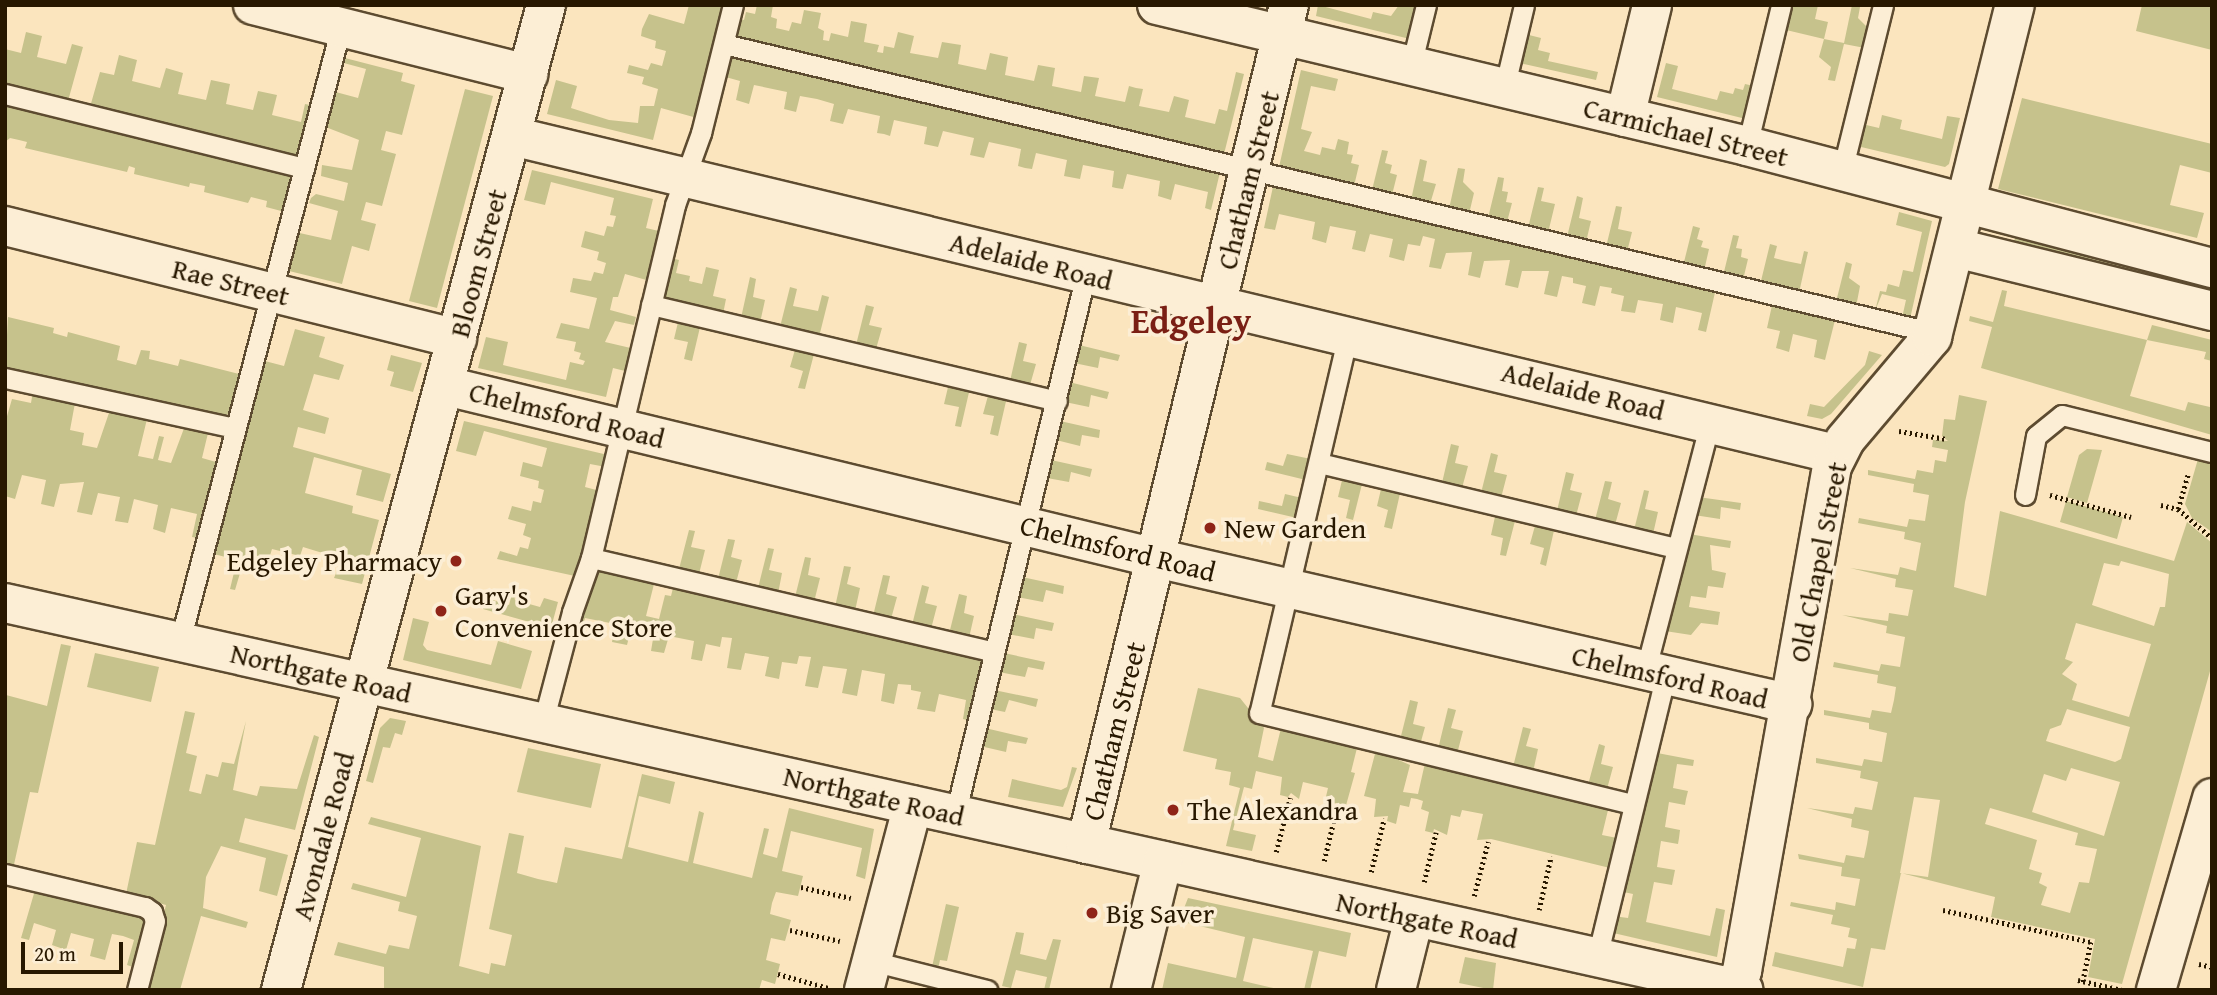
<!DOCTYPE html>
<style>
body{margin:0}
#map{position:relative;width:2217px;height:995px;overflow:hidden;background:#fbe5be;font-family:"Gentium Book Plus",serif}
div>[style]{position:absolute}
.green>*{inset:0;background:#c6c28c}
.path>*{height:4.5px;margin-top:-2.25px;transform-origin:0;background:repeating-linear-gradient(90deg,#281800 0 2px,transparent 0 5.5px)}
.roads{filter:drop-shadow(2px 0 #5d4b30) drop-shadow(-2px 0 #5d4b30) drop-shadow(0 2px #5d4b30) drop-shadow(0 -2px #5d4b30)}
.lane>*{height:19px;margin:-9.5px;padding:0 9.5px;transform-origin:9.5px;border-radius:9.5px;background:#fceed5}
.street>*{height:38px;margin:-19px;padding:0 19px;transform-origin:19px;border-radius:19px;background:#fceed5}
.secondary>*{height:38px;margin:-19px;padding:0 19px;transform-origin:19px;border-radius:19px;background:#fceed5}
.dots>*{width:19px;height:19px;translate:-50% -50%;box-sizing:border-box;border:4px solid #fceed5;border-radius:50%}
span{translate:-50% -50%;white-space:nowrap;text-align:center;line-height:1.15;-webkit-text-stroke:7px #fceed5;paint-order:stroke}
.street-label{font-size:28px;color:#281800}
.poi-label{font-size:28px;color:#281800}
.left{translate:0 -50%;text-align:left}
.right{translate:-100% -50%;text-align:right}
.district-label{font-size:35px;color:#7a1f14;font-weight:700}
.frame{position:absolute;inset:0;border:7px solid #281800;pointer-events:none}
.scale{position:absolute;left:21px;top:942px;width:102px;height:32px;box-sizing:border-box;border:4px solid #281800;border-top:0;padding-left:9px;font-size:21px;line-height:24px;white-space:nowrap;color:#281800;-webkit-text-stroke:5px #fceed5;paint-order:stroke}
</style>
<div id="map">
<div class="green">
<i style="clip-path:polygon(689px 5px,726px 5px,697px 118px,661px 108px,653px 140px,547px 114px,556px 80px,577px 86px,571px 108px,609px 120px,638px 123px,640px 106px,654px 106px,658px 89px,642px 84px,644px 77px,627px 73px,629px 65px,648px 70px,651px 63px,662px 66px,666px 51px,655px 48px,656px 41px,641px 36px,642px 29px,649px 14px,684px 24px)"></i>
<i style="clip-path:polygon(757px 5px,773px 5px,771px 17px,777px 19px,776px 28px,789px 31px,792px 22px,801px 24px,804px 10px,821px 13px,818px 28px,824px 31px,823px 40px,829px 41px,831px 33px,848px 37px,851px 21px,867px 24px,864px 42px,879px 45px,877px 52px,883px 53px,884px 46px,894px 48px,898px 32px,914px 36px,910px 53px,938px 58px,942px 42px,961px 45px,958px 64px,986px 70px,990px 53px,1008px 57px,1005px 75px,1034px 81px,1038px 65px,1055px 68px,1052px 86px,1081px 92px,1084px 76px,1099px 78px,1095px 96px,1125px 102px,1129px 86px,1136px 88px,1143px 89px,1139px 106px,1169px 112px,1174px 96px,1189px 100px,1185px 117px,1215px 124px,1219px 109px,1227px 111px,1236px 72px,1244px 74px,1224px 154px,731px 37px,736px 18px,744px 20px,746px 12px,755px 14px)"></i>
<i style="clip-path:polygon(1318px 5px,1371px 19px,1373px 12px,1391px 16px,1399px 5px,1418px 5px,1410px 39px,1316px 16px)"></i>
<i style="clip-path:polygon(1788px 5px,1818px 5px,1815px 19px,1828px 22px,1824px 39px,1844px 43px,1852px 5px,1860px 7px,1858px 18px,1869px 29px,1865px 48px,1844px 44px,1835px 81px,1828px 80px,1831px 67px,1819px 57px,1824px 39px,1782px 29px)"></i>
<i style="clip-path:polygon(2142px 5px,2212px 5px,2212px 50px,2136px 31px)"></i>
<i style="clip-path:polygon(26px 32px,42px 36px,37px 57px,66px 64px,72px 44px,83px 47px,68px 101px,5px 86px,5px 49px,21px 53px)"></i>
<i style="clip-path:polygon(1525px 34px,1541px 38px,1538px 50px,1550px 53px,1548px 61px,1598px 72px,1596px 80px,1519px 63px)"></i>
<i style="clip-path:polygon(728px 51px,1221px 168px,1211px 210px,1205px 208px,1208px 192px,1175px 184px,1171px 200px,1158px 196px,1160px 181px,1127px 174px,1123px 189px,1116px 188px,1112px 187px,1114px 171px,1083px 165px,1080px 179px,1064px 176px,1067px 160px,1036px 153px,1032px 169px,1025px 168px,1018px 166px,1021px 149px,989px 142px,984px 158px,970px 155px,974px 138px,943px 131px,938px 147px,924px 144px,927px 127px,894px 120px,890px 136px,884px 134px,877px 133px,880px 116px,848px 109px,843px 124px,830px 121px,834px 104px,817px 99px,800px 96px,796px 112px,784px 109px,787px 92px,754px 85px,749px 104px,736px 100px,740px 81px,722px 76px)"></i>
<i style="clip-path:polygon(119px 55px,137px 60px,132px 81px,160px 88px,166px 68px,183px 73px,178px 94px,206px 100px,211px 80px,230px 84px,226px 104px,253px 110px,258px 91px,277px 95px,272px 115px,301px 122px,305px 104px,315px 106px,302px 150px,294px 156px,90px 107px,100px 72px,114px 75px)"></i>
<i style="clip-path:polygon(341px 57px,403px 73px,401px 81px,415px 85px,402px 135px,386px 131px,381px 150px,396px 154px,382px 206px,366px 202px,361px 220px,376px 224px,369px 251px,352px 246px,342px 284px,285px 270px,295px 232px,331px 240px,338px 211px,309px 203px,311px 198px,316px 194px,344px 201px,348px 183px,321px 176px,322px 165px,352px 170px,359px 140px,323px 126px,332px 91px,358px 98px,366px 69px,340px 62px)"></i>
<i style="clip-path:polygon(1666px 63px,1678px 66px,1672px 89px,1717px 100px,1720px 91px,1733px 94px,1735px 88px,1743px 90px,1745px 84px,1754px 86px,1746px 119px,1657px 97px)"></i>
<i style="clip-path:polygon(1301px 70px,1338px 79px,1335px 91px,1311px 86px,1301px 129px,1312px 132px,1304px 151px,1320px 155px,1322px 147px,1335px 150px,1338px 139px,1349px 142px,1347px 154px,1353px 155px,1351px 163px,1359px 165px,1354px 186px,1279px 167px)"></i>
<i style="clip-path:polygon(465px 89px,493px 96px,437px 308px,409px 301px)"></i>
<i style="clip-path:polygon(2022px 98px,2212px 144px,2212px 173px,2180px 165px,2170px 205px,2204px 213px,2197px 238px,1998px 189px)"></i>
<i style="clip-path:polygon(5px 101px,290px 172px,294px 178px,285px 212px,266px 207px,267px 201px,251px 197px,248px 203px,204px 192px,205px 186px,190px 183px,189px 187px,134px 174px,135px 168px,129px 166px,127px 172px,25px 148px,27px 142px,19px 140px,10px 138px,5px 142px)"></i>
<i style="clip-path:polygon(1882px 115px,1902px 120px,1900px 129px,1942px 139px,1947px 116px,1960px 118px,1949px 164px,1945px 167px,1857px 146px,1862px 124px,1879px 128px)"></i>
<i style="clip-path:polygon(1382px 150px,1388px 151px,1385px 163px,1392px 165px,1390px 173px,1397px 175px,1392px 195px,1372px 190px)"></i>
<i style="clip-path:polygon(1420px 159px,1427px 161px,1423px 181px,1436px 184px,1430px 204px,1411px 200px)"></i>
<i style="clip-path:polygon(1458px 168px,1465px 169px,1463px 182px,1474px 193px,1469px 214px,1449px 209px)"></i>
<i style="clip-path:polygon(532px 170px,653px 199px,646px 228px,663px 232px,650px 281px,625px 274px,618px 297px,613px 297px,610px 310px,636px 317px,634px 325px,615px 321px,605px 342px,635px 349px,629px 372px,613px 368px,606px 397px,478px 368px,486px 337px,508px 342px,503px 365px,566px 380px,570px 362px,583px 365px,585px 361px,579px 359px,581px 353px,574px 351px,576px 342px,556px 338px,561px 323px,589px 329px,597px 298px,570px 292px,573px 278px,591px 281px,594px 272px,603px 274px,606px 263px,597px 260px,599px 252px,581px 247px,585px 231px,604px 236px,607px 226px,613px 227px,616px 216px,610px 215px,614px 198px,551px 182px,545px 205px,524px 200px)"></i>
<i style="clip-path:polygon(1498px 177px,1504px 178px,1502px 191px,1508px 192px,1506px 202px,1512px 203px,1507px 222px,1488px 218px)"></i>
<i style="clip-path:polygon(1274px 182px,1716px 288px,1706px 332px,1698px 330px,1702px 313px,1676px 307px,1673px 323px,1660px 320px,1663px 304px,1638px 300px,1635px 313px,1621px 311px,1624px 296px,1611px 293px,1612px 288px,1600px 286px,1595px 306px,1582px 303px,1586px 286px,1573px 283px,1573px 278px,1562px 276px,1557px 297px,1544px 294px,1549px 271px,1522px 271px,1518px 288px,1505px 285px,1510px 260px,1484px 261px,1480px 278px,1468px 275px,1472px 252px,1446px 253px,1441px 269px,1429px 267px,1435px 239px,1423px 236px,1420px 246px,1408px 244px,1404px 261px,1389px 257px,1393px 239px,1370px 234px,1365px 252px,1352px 249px,1356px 231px,1330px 226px,1326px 243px,1312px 239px,1315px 222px,1279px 214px,1275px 230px,1264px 228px)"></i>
<i style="clip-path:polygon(1538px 187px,1544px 188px,1541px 201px,1555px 204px,1548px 233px,1528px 228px)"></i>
<i style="clip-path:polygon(1577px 196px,1583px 198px,1579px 218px,1591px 221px,1586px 242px,1567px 237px)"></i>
<i style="clip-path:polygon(1616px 206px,1622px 207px,1618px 229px,1632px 232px,1627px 252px,1606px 247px)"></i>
<i style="clip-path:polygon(1899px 212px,1932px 221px,1910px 319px,1902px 318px,1906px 300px,1882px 294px,1875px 311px,1880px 291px,1886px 292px,1888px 284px,1899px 287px,1903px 270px,1913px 272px,1922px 232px,1896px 225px)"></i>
<i style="clip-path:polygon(1693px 226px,1700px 228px,1697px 239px,1703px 241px,1701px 247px,1709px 249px,1704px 271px,1683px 266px)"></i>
<i style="clip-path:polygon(1733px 235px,1739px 236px,1736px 248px,1742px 249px,1741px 257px,1748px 259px,1743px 280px,1723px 276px)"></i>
<i style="clip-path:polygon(2015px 236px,2212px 282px,2212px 299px,2014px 249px)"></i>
<i style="clip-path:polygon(1770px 244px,1777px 246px,1774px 258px,1786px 261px,1801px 264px,1804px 251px,1808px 252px,1799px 293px,1760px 285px)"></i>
<i style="clip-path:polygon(671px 258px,679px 260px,676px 273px,690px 276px,689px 281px,702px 284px,706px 267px,719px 270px,713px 296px,726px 299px,723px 314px,660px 300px)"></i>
<i style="clip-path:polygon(1846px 262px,1852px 264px,1849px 278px,1860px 286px,1856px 307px,1836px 302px)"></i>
<i style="clip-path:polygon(750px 277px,756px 279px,753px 297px,765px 300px,760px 323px,741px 318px)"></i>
<i style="clip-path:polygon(790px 287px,797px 289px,793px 306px,818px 311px,822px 295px,829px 297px,819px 337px,780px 327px)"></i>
<i style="clip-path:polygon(2002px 290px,2007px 291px,2004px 306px,2147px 340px,2152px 325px,2212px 340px,2212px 361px,2204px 359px,2206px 352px,2147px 340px,2130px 396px,2185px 411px,2188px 402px,2210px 407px,2212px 403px,2212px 435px,1981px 368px,1992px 327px,1969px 321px,1970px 316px,1993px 322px)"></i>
<i style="clip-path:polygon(1773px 301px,1836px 316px,1825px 360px,1814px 357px,1817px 340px,1793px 334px,1789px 352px,1776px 348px,1780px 331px,1767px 328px)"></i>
<i style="clip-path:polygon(866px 305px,874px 307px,869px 325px,882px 328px,876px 349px,856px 345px)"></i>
<i style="clip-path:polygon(8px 317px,54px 328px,53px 333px,67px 337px,68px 332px,120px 346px,117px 360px,136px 365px,141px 350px,150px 351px,149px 359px,178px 366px,180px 359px,243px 375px,233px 411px,224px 416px,5px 371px)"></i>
<i style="clip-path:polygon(679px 318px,701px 323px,692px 361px,684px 359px,688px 342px,674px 339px)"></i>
<i style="clip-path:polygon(295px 329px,325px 337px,319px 357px,344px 365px,339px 380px,314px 374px,303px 410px,329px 418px,325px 434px,298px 427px,293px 447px,391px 474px,383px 502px,356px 495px,362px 470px,314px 457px,305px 493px,353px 506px,352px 513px,379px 520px,362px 584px,334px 578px,342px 559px,303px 547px,300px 556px,272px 549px,269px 559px,246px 553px,235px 590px,230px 589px,237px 560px,210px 553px,261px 360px,284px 366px)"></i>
<i style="clip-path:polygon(1019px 342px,1027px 344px,1023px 361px,1036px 364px,1030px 385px,1010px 381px)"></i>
<i style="clip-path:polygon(1079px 345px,1120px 355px,1118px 361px,1100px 357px,1098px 368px,1074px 363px)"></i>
<i style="clip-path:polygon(796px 346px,815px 350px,805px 389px,798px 388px,803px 371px,790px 367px)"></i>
<i style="clip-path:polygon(1869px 351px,1882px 355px,1831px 414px,1822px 419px,1807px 416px,1810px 404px,1824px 407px,1865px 365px)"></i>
<i style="clip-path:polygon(391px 355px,422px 363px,413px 392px,390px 386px,394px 372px,387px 370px)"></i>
<i style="clip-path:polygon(1069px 382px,1109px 392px,1107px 399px,1091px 395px,1089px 407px,1065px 402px)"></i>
<i style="clip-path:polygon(949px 383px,970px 388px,961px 427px,955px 426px,959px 407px,944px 404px)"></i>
<i style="clip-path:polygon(33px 391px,75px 403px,70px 430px,84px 433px,82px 445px,97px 448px,111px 407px,148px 415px,138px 456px,153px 459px,159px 436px,164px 437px,158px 460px,171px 463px,186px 423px,209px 429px,202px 458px,216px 462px,225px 438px,198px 538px,192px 537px,197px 514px,171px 508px,165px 533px,153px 529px,158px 505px,134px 499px,128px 523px,115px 521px,120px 497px,98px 493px,92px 515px,77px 512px,84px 482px,60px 484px,54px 507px,41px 504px,46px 480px,22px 475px,15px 499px,5px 496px,5px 423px,12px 399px,31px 403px)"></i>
<i style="clip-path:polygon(989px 392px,1007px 397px,998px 436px,990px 434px,994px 416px,983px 414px)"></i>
<i style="clip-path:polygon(evenodd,1959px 395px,1987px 401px,1965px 502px,1954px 587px,1986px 596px,2000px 511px,2174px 561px,2187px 522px,2212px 543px,2212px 664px,2122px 984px,2088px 977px,2095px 939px,1991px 917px,1995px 897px,1901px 873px,1885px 950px,1871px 948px,1863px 987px,1772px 966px,1775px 952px,1843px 967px,1847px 948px,1855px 949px,1857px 939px,1848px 937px,1850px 928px,1831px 924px,1833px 915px,1790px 906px,1791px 902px,1835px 910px,1836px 902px,1855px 906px,1860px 879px,1841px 876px,1842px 867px,1799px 859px,1798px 854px,1844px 863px,1846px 855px,1864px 858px,1867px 844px,1869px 831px,1851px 827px,1852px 819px,1807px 808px,1853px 814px,1855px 807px,1872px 810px,1878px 782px,1860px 778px,1861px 771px,1816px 763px,1816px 758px,1862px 766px,1864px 759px,1882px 762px,1887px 733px,1869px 729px,1869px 723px,1824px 715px,1824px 710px,1870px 718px,1872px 710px,1891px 713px,1894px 700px,1896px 687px,1877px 683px,1878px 675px,1833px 667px,1834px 662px,1879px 671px,1881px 664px,1900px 667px,1905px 637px,1886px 633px,1887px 626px,1842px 615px,1888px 621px,1889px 613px,1908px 616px,1913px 590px,1895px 587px,1896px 579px,1850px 568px,1898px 575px,1900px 567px,1916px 571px,1921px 543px,1904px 539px,1905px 532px,1858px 523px,1859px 518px,1907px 527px,1909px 519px,1925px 521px,1929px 495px,1913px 492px,1914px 484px,1868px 475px,1868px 470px,1915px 479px,1917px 470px,1933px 473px,1935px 460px,1946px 462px,1948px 450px,1932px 447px,1933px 440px,1948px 441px,1942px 436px,1944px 419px,1955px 420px,1959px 395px,2121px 561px,2169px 574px,2165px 607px,2160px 607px,2154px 626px,2092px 605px,2104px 563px,2119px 566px,2121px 561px,1959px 395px,2076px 623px,2151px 644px,2129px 717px,2072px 700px,2077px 684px,2062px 674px,2073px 662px,2065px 659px,2076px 623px,1959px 395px,2067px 709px,2130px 727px,2121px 759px,2115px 762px,2046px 741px,2050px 729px,2061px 725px,2067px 709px,1959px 395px,2071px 768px,2120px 782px,2104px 836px,2032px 812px,2044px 774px,2066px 781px,2071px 768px,1959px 395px,1914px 797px,1940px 800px,1928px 877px,1900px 873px,1914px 797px,1959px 395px,1990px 808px,2078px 833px,2075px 845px,2097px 849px,2089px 883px,2079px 882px,2070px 913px,2041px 905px,2047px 887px,2039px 883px,2042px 873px,2029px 869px,2037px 840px,1985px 824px,1990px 808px)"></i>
<i style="clip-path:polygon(464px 421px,608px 455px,606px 467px,590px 464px,585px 487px,600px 491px,575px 576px,497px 559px,500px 551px,517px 556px,520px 547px,528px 549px,531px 538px,523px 535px,526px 524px,508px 519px,512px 506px,531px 511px,533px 501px,541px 503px,544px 490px,538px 488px,539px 481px,520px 476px,523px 462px,542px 467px,547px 448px,484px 431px,476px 456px,456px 451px)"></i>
<i style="clip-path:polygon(1060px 421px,1100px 430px,1099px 438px,1082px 435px,1080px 446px,1056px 440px)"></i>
<i style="clip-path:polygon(1451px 444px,1459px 446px,1455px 463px,1468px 466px,1462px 488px,1442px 483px)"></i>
<i style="clip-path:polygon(2087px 449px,2102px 450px,2087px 503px,2067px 497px,2079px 455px)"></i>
<i style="clip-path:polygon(1491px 453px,1498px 455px,1494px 472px,1507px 475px,1501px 498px,1481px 493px)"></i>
<i style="clip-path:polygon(1287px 454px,1311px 459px,1306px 480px,1265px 470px,1267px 462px,1283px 466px)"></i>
<i style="clip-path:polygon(2198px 459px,2212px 462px,2212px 532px,2192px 518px,2185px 504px)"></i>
<i style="clip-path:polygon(1051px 460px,1092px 469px,1090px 477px,1071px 472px,1069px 482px,1047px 478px)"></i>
<i style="clip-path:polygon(1566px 472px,1574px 474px,1570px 490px,1582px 493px,1576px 516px,1557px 511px)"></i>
<i style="clip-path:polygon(1343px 476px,1363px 480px,1353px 520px,1346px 518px,1350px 500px,1338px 497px)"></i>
<i style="clip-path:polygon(1605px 481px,1612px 482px,1608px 499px,1621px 503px,1615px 525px,1595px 520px)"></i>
<i style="clip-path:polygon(1382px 485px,1401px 489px,1392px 529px,1384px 527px,1388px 510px,1377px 506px)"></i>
<i style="clip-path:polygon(1644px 490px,1649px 491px,1645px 509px,1658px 512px,1653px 534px,1634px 530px)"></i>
<i style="clip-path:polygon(1285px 494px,1302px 498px,1297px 518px,1258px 509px,1259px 501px,1282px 506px)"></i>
<i style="clip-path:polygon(1698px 497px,1741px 503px,1740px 510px,1721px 507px,1720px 519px,1694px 515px)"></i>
<i style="clip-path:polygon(2066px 501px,2123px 517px,2117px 539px,2060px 522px)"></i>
<i style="clip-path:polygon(1496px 512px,1516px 517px,1506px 556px,1500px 555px,1503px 538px,1491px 535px)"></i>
<i style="clip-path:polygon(1536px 522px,1555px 526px,1546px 566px,1540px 564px,1544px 548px,1530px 544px)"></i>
<i style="clip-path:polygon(689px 530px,695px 531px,691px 547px,705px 550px,699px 574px,679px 569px)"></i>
<i style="clip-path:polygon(1689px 534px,1731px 541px,1730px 548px,1710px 545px,1712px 570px,1726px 573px,1723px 588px,1708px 586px,1706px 598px,1691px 596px,1689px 607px,1720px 612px,1718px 625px,1701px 623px,1691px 635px,1665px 631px)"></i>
<i style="clip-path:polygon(728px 539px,735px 540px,731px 557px,742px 560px,736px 583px,718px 579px)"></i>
<i style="clip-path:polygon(768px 548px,774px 549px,769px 570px,782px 573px,778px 594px,758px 588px)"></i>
<i style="clip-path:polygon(805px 557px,811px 558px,808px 575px,820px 578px,814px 602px,795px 597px)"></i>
<i style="clip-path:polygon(603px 566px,655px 580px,646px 616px,659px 619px,665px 595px,671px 596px,673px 588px,710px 597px,712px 592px,980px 657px,984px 666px,972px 721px,963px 719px,966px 700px,939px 694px,935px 712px,917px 709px,921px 692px,911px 690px,911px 685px,898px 684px,894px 704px,881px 701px,885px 674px,862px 670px,857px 696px,842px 693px,847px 669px,823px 666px,818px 688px,805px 686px,811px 657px,799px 656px,797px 664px,782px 662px,779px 679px,765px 676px,769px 657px,745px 653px,741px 670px,727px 668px,732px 638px,722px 637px,720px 647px,706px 644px,702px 661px,691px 659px,694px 641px,669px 636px,664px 653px,651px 651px,654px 633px,631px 629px,627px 645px,612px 642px,615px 624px,585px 618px,581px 634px,574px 632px,593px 572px)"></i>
<i style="clip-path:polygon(844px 566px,851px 567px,847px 584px,860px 588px,855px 611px,835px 607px)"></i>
<i style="clip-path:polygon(883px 575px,890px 576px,886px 594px,897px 597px,891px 619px,873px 616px)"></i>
<i style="clip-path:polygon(1022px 577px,1064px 586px,1063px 594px,1046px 590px,1043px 602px,1017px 597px)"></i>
<i style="clip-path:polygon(922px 585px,929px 587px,925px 603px,937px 606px,931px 629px,912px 625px)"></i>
<i style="clip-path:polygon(513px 590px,515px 600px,540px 607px,544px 598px,558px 602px,551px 628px,483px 609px,486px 598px,509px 605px)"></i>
<i style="clip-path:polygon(959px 594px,967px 596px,964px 613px,974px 616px,969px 638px,949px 634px)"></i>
<i style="clip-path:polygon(1013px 614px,1054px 623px,1052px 631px,1036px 628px,1034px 639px,1008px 634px)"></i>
<i style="clip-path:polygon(413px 618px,429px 622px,423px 645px,427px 650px,491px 665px,498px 641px,532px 651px,521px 689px,403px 660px)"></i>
<i style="clip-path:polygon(61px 644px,71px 646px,38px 793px,30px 792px,13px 869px,5px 867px,5px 698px,6px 695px,47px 706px)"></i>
<i style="clip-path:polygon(95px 653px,159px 667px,151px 702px,87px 687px)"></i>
<i style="clip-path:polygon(1004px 653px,1045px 662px,1043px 670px,1028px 667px,1025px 677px,999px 672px)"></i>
<i style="clip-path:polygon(1198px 688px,1240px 698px,1264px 728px,1258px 757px,1273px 761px,1281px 728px,1352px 744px,1357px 748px,1351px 772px,1355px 773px,1345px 809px,1337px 803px,1324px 805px,1328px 788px,1303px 782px,1299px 799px,1291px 793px,1288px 797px,1280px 795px,1282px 777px,1256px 771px,1252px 789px,1244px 787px,1233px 830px,1256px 835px,1252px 851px,1226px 846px,1240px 788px,1229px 785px,1231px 772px,1215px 769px,1217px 759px,1183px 751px)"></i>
<i style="clip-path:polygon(994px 690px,1038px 699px,1036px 707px,1009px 700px,1005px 712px,990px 709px)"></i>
<i style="clip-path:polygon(1410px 700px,1418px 702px,1413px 724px,1425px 727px,1420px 745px,1400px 740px)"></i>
<i style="clip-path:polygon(1448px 708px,1456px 710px,1451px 728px,1463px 731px,1457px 754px,1438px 749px)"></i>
<i style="clip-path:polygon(185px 711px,195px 713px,186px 753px,197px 756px,189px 791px,201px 794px,206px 774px,218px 777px,222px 762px,234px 764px,246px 721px,233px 790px,257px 796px,260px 786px,297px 789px,314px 735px,319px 737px,295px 830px,245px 818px,239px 842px,288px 855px,277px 896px,259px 891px,266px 858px,221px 846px,206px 877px,203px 908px,248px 922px,246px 928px,201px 916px,180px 990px,144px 990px,166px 905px,126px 894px,137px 842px,155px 845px)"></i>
<i style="clip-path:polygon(390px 718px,406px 721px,402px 735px,395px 733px,390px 748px,383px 747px,373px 783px,366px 781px,380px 728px)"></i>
<i style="clip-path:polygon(1523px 727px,1531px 729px,1526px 746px,1538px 749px,1533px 772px,1513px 767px)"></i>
<i style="clip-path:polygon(985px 728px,1028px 738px,1026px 744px,1008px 741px,1006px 752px,980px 746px)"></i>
<i style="clip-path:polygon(1599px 744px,1605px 746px,1601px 764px,1613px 767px,1607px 789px,1588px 785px)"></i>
<i style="clip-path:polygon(528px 748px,601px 764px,591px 808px,517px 792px)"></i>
<i style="clip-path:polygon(1376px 750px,1410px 765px,1403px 792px,1418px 794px,1425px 763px,1609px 806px,1602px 835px,1617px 838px,1610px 868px,1491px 839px,1477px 840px,1483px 814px,1462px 810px,1460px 817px,1451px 815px,1447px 835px,1434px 829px,1433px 833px,1425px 831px,1429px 812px,1421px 809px,1423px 801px,1417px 799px,1411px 798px,1409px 807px,1400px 805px,1396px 824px,1387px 821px,1388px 816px,1374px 817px,1376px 799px,1364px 796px)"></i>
<i style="clip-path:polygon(1652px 752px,1694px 760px,1693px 766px,1677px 764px,1673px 788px,1688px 791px,1686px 799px,1685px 805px,1669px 802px,1665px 827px,1680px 830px,1679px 838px,1678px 844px,1661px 841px,1657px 867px,1675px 870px,1672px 885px,1654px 882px,1646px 922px,1710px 936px,1716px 908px,1725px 910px,1717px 957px,1609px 932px,1613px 916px,1628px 918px,1633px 894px,1619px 891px)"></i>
<i style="clip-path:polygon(1072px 767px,1077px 768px,1063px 807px,1008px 797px,1012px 779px,1061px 790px,1067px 787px)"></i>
<i style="clip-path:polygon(642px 774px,675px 782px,670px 804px,639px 796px,628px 847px,688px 862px,699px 811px,704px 813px,693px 863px,752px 878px,764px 828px,769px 829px,763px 854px,777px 858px,789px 808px,874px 829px,865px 879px,856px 876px,862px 848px,791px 831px,782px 871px,803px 876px,798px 896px,776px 892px,772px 903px,770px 914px,791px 920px,785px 941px,771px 938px,766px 960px,780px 964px,775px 984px,762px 980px,759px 990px,384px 990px,384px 967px,334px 955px,338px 942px,386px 954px,389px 945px,409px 949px,417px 916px,398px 911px,400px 902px,351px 889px,353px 883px,406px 897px,421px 838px,368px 824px,371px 817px,481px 846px,459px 966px,489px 974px,491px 963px,505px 966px,512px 935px,489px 929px,509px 833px,524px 836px,517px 873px,538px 879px,557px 883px,565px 847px,622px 859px)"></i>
<i style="clip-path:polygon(35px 890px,143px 913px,148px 922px,136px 968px,127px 965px,134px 940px,123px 936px,112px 934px,105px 960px,90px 956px,94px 939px,71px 933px,66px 950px,52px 945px,56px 930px,34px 923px,29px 940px,21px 938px)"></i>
<i style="clip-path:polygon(1188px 898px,1351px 933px,1346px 957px,1319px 951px,1310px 990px,1304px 990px,1313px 951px,1253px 938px,1243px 981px,1282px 990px,1162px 990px,1168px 963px,1236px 978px,1245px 937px,1179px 921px)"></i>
<i style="clip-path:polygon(946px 904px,959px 907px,947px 961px,940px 960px,938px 969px,932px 967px)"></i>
<i style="clip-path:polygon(1016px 932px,1024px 933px,1020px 954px,1046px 960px,1053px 939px,1061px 940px,1049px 990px,1044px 990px,1047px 977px,1016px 970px,1011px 988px,1002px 986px)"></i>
<i style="clip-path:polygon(1465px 957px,1496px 963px,1493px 990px,1459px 983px)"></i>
</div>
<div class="path">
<i style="left:1899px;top:431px;width:48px;rotate:9.7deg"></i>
<i style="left:2050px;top:495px;width:84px;rotate:15.2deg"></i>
<i style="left:2161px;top:505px;width:17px;rotate:13deg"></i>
<i style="left:2178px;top:509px;width:36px;rotate:-74deg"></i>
<i style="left:2178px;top:509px;width:45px;rotate:40.5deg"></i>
<i style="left:1276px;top:852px;width:56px;rotate:-75.5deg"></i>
<i style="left:1324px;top:861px;width:56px;rotate:-76.5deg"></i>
<i style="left:1371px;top:872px;width:55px;rotate:-76.2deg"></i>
<i style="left:1424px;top:882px;width:51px;rotate:-76.5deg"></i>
<i style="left:801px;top:887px;width:51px;rotate:12.4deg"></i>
<i style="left:1474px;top:896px;width:56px;rotate:-75.5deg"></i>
<i style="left:1539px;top:910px;width:55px;rotate:-77.5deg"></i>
<i style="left:1943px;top:910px;width:151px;rotate:12.2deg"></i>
<i style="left:2091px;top:942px;width:41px;rotate:101.3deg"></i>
<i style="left:790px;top:930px;width:51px;rotate:12.4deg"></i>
<i style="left:2199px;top:964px;width:13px;rotate:13deg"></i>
<i style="left:778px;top:974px;width:53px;rotate:15.4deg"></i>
<i style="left:2078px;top:980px;width:45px;rotate:12.8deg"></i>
</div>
<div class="roads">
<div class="lane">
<i style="left:724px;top:44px;width:1244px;rotate:13.43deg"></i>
<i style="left:1411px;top:66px;width:63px;rotate:-76.2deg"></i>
<i style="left:1504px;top:89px;width:86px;rotate:-76.6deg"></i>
<i style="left:5px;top:94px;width:308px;rotate:13.9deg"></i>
<i style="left:1747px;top:146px;width:145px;rotate:-76.4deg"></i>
<i style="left:1842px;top:171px;width:171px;rotate:-76.1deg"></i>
<i style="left:651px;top:305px;width:417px;rotate:13.3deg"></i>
<i style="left:1348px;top:335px;width:388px;rotate:103.2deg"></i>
<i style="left:1259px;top:713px;width:385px;rotate:13.7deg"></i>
<i style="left:5px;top:378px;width:235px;rotate:12.3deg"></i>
<i style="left:1319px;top:463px;width:367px;rotate:13.4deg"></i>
<i style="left:2025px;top:495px;width:60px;rotate:-79.4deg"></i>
<i style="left:2036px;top:436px;width:33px;rotate:-39deg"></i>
<i style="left:2062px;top:415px;width:154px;rotate:13.9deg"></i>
<i style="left:591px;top:558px;width:414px;rotate:13.1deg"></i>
<i style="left:180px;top:641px;width:635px;rotate:-75.31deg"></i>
<i style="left:1645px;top:672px;width:258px;rotate:-75.4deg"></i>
<i style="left:543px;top:722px;width:114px;rotate:-75.2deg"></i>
<i style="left:572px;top:612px;width:57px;rotate:-70.6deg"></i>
<i style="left:591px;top:558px;width:363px;rotate:-76.6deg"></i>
<i style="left:675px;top:205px;width:77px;rotate:-70.1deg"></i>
<i style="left:701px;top:133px;width:132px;rotate:-76deg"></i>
<i style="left:955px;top:815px;width:557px;rotate:-76.39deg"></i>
<i style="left:5px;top:874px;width:144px;rotate:13.3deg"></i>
<i style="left:145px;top:907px;width:9px;rotate:36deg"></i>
<i style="left:152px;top:912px;width:9px;rotate:72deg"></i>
<i style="left:155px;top:921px;width:71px;rotate:104.6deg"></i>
<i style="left:1597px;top:957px;width:288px;rotate:-76.3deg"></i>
<i style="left:872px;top:961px;width:119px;rotate:14.2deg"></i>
</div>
<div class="street">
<i style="left:253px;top:5px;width:284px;rotate:14.1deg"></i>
<i style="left:1157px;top:5px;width:607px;rotate:13.44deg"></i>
<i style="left:1747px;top:146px;width:481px;rotate:14.7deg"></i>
<i style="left:1625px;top:117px;width:115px;rotate:-76.4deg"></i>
<i style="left:512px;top:136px;width:1362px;rotate:13.51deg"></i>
<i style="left:5px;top:226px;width:466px;rotate:14deg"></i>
<i style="left:1956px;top:248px;width:264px;rotate:13.8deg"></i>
<i style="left:446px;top:386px;width:731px;rotate:13.62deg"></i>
<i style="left:1156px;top:558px;width:653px;rotate:12.93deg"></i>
<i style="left:5px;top:603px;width:1781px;rotate:12.55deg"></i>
<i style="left:1086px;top:844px;width:863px;rotate:-76.4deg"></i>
<i style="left:281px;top:990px;width:1020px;rotate:-74.94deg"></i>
<i style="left:864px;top:990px;width:191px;rotate:-75.2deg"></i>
<i style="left:1131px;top:990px;width:133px;rotate:-76.1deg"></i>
<i style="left:1396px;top:990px;width:74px;rotate:-76deg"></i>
<i style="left:1734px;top:990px;width:21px;rotate:-67deg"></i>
<i style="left:1742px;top:971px;width:513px;rotate:-79.89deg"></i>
<i style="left:1832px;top:466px;width:29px;rotate:-63deg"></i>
<i style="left:1845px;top:440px;width:135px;rotate:-49.8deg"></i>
<i style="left:1932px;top:337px;width:342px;rotate:-76deg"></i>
</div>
<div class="secondary">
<i style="left:2156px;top:990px;width:200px;rotate:-73.7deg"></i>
</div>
</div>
<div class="dots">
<i style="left:1210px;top:528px;background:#8f2418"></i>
<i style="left:456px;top:561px;background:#8f2418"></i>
<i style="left:441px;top:611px;background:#8f2418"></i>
<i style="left:1173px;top:810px;background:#8f2418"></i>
<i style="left:1092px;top:913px;background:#8f2418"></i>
</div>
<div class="street-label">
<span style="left:1686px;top:132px;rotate:14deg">Carmichael Street</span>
<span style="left:1248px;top:180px;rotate:-76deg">Chatham Street</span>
<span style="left:1031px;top:261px;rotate:14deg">Adelaide Road</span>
<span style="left:478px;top:263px;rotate:-75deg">Bloom Street</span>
<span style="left:231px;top:282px;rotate:14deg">Rae Street</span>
<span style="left:1583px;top:391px;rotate:14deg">Adelaide Road</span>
<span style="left:567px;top:415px;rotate:14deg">Chelmsford Road</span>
<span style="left:1118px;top:548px;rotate:14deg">Chelmsford Road</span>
<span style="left:1818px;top:562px;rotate:-79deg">Old Chapel Street</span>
<span style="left:321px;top:673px;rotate:13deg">Northgate Road</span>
<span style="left:1670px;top:677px;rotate:13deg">Chelmsford Road</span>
<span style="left:1114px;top:731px;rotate:-76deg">Chatham Street</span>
<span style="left:874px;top:796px;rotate:13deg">Northgate Road</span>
<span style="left:323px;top:836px;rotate:-75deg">Avondale Road</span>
<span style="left:1427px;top:920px;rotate:12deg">Northgate Road</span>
</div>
<div class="poi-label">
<span class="left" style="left:1224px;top:528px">New Garden</span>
<span class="right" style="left:442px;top:561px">Edgeley Pharmacy</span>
<span class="left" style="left:455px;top:611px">Gary's<br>Convenience Store</span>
<span class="left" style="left:1187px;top:810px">The Alexandra</span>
<span class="left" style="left:1106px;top:913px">Big Saver</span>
</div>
<div class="district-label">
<span style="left:1191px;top:321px">Edgeley</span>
</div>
<div class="frame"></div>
<div class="scale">20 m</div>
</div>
